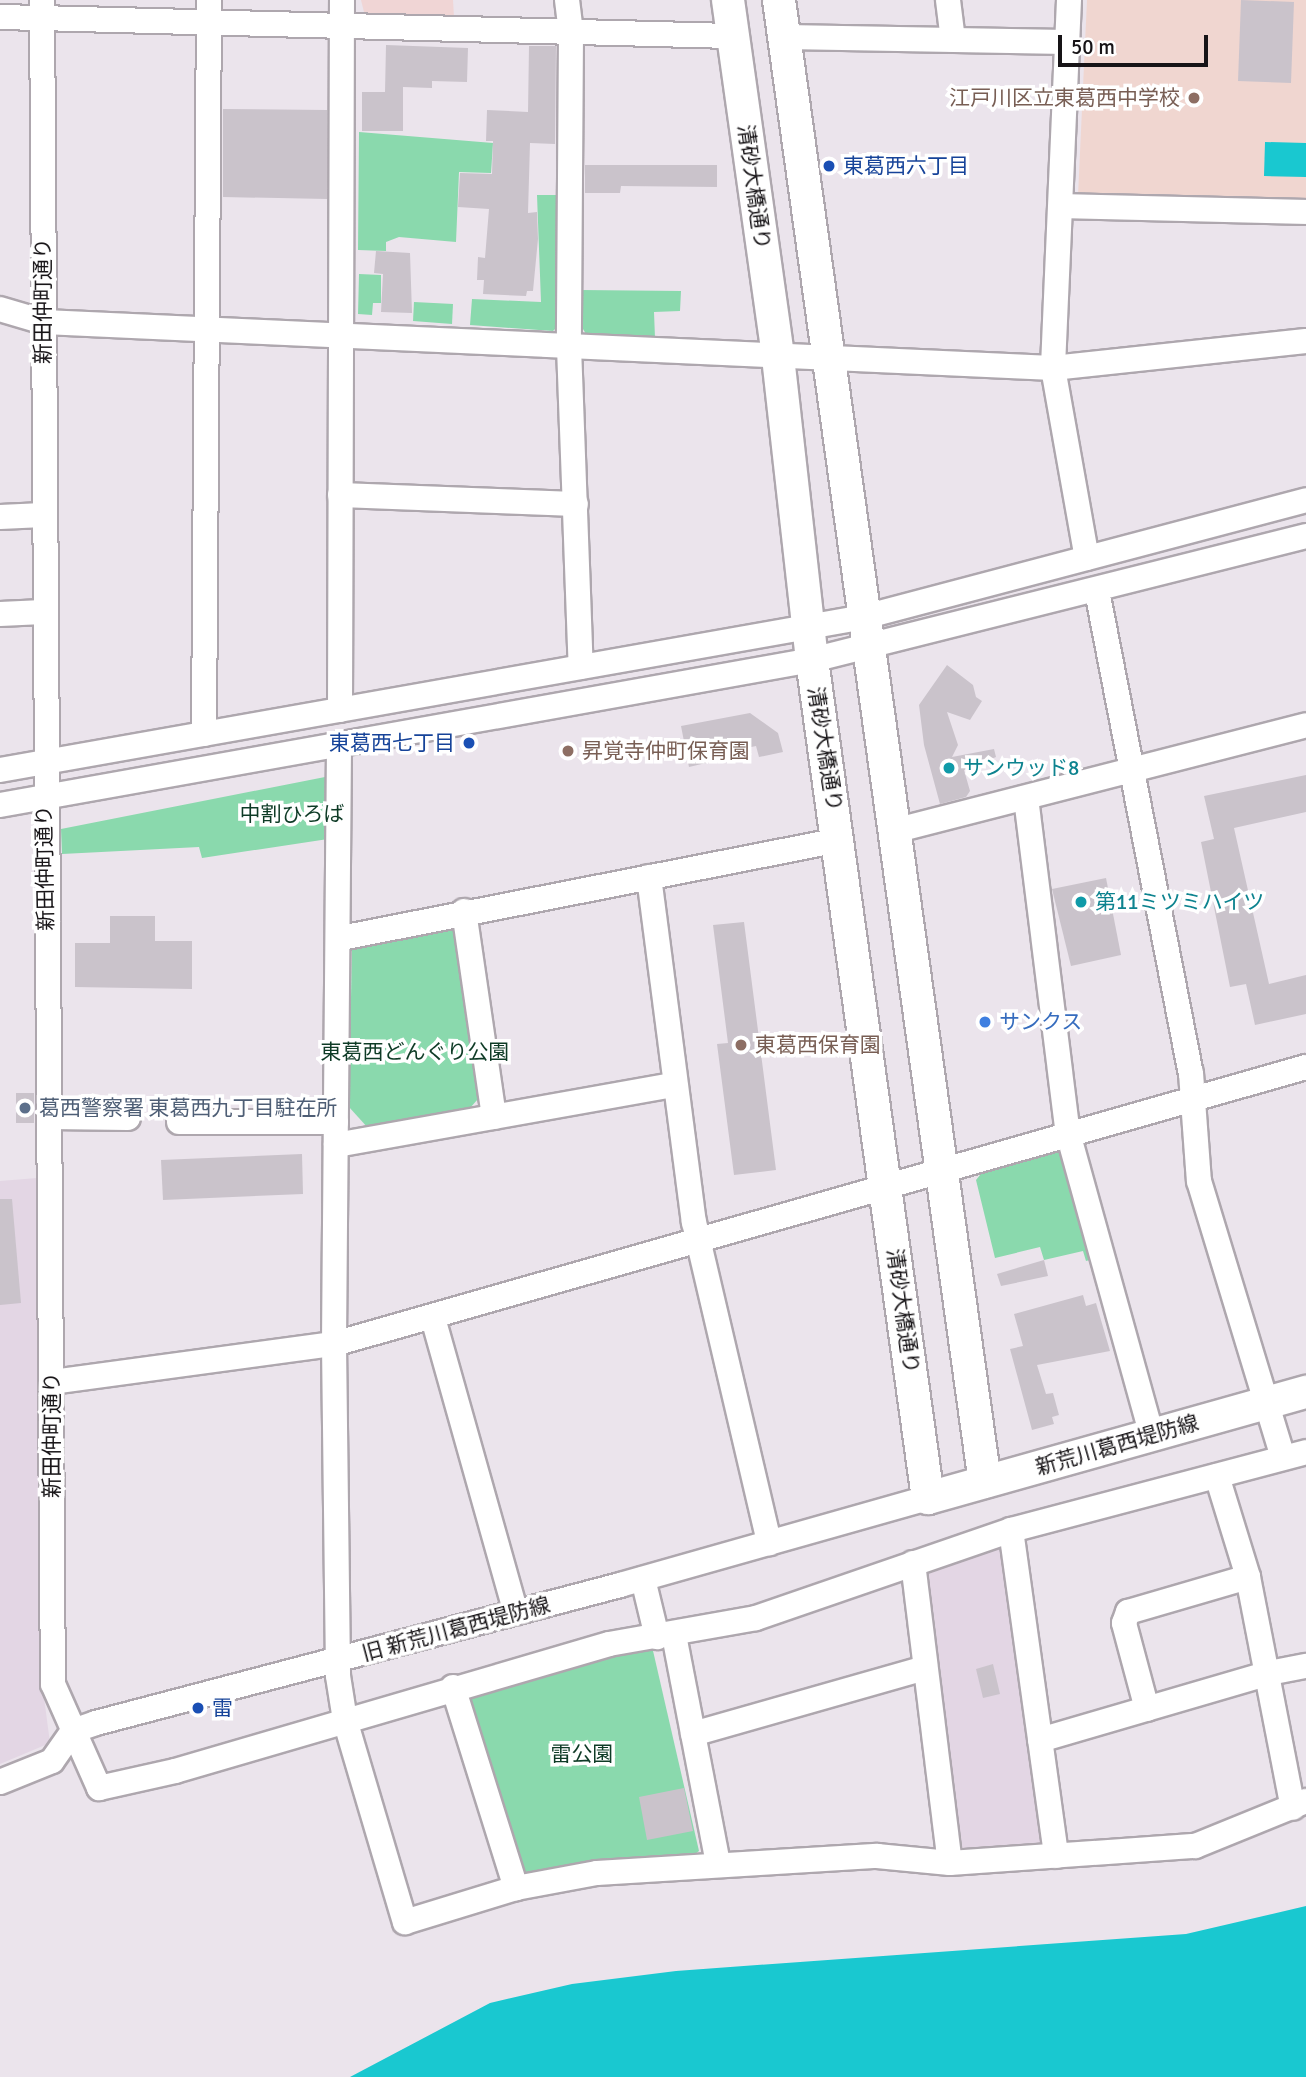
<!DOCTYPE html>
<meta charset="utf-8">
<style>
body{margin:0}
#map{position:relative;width:1306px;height:2077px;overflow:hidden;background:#ebe4ec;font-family:Signika,"Noto Sans JP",sans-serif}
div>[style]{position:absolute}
.commercial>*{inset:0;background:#f0d5d5}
.built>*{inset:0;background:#e3d6e4}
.education>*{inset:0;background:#f0d6d0}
.green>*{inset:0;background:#8ad9ad}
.water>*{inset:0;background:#19c8d0}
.building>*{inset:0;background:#cac3cb}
.roads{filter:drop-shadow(2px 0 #aea7ae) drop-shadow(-2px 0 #aea7ae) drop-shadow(0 2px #aea7ae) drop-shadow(0 -2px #aea7ae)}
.minor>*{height:24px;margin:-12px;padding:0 12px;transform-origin:12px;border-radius:12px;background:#fff}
.major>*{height:32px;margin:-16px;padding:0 16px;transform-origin:16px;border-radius:16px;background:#fff}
.dots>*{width:19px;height:19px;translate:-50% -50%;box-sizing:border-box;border:4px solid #fff;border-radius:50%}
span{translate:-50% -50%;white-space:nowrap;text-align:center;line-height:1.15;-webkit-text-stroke:7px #fff;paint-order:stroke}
.education-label{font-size:21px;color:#785e54}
.right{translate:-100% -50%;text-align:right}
.left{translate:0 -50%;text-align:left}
.transit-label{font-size:21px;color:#164399}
.street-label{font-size:21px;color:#171417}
.culture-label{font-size:21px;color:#0d838f}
.park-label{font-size:21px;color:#0e3b26}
.shop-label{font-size:21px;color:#366cbe}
.service-label{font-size:21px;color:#4e5e75}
.scale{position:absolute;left:1058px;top:35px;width:150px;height:32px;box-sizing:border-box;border:4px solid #171417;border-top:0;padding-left:9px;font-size:21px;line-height:24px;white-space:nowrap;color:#171417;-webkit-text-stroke:5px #fff;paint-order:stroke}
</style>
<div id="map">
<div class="commercial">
<i style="clip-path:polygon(361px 0,453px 0,454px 17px,365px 16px)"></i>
</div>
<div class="built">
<i style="clip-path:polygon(37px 1178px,42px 1682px,50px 1743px,0 1764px,0 1181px)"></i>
<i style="clip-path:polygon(997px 1541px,1006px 1549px,1044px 1843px,1040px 1851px,961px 1850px,924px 1576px,933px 1564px)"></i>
</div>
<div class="education">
<i style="clip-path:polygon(1087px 0,1306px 0,1306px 203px,1078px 196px)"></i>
</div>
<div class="green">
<i style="clip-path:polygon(359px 132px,493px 143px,491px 173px,459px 172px,456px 242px,399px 237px,386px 242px,386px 251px,358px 250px)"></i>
<i style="clip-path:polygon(537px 195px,559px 195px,557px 327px,553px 331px,470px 325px,472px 299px,541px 302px)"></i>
<i style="clip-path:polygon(359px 274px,381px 275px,381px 303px,373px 303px,372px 315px,358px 314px)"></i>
<i style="clip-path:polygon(580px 290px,681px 291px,680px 311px,654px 312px,655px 338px,586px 334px,580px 324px)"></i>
<i style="clip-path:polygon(414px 302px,453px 304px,452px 324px,413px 321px)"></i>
<i style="clip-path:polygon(325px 777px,328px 839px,202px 858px,199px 847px,62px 854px,61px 829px)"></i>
<i style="clip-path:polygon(457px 923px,486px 1090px,470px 1108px,368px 1128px,349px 1107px,352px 943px)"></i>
<i style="clip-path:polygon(1060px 1148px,1097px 1258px,1086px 1261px,1083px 1251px,1044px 1260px,1040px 1247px,995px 1258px,976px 1180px,984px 1170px)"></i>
<i style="clip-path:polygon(651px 1642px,699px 1851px,690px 1858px,530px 1876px,522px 1871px,468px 1695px)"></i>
</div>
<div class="water">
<i style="clip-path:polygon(1265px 142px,1306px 143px,1306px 177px,1264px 176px)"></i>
<i style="clip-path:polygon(1306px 1906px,1306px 2077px,350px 2077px,490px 2003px,572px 1984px,676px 1971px,1186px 1934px)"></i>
</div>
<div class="building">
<i style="clip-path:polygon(1241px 0,1294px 2px,1291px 83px,1238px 81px)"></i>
<i style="clip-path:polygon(386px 45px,468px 48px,467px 82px,432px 81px,432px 88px,403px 87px,403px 131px,362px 131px,362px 92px,385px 92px)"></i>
<i style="clip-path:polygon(529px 46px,556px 46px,555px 144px,530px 143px,528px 213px,537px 212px,538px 239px,533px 291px,527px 291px,526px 296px,483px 294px,484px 280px,477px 280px,478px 257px,485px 258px,489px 209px,458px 207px,460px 173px,492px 174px,493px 141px,486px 141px,487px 110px,528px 112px)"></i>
<i style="clip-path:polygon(223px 109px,327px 110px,327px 199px,223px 197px)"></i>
<i style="clip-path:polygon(585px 165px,717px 165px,717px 187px,621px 186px,620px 193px,585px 193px)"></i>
<i style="clip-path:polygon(376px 251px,410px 253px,412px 313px,381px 312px,383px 274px,374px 273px)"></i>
<i style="clip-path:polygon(947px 665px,973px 685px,976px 697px,982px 701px,970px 720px,947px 712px,958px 745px,952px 757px,994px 749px,996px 757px,964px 770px,970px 791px,966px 797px,940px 804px,924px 745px,919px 705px)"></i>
<i style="clip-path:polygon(750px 713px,778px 733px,783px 752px,759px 757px,756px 746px,705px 757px,706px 763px,689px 767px,681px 726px)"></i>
<i style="clip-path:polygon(1306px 775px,1306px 812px,1234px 828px,1269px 984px,1306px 975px,1306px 1014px,1255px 1025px,1246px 984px,1230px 987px,1201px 842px,1214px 839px,1204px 796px)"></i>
<i style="clip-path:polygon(1106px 878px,1121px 955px,1071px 966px,1052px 889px)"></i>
<i style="clip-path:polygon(110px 916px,155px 916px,155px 941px,192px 941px,192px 989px,75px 987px,75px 943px,110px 943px)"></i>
<i style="clip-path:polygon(744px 922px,776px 1170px,734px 1175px,717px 1044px,728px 1043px,713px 925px)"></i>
<i style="clip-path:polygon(16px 1093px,34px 1093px,34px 1123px,16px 1123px)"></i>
<i style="clip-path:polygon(302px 1154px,303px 1194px,163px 1200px,161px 1160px)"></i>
<i style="clip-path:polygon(0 1199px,12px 1199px,21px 1303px,0 1305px)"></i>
<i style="clip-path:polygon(1044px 1260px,1048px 1276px,1001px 1286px,997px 1274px)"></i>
<i style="clip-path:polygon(1083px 1295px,1086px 1306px,1096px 1303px,1110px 1351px,1037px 1365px,1046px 1394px,1053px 1393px,1059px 1415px,1052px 1417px,1054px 1424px,1032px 1430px,1010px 1349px,1023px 1346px,1014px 1314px)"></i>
<i style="clip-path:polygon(993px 1664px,1000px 1694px,983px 1698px,976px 1669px)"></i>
<i style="clip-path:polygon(684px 1788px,693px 1831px,647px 1840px,639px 1797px)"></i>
</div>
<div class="roads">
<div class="minor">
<i style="left:42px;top:0;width:1684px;rotate:89.63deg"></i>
<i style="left:53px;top:1684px;width:114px;rotate:66.1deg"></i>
<i style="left:99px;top:1788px;width:78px;rotate:-12.6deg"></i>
<i style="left:175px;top:1771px;width:452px;rotate:-16.3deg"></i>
<i style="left:609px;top:1644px;width:149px;rotate:-10deg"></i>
<i style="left:756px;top:1618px;width:270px;rotate:-19deg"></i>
<i style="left:1011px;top:1530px;width:305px;rotate:-14.8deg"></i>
<i style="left:567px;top:0;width:34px;rotate:83deg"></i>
<i style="left:571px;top:34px;width:313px;rotate:90.4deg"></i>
<i style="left:569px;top:347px;width:320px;rotate:87.9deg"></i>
<i style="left:948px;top:0;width:40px;rotate:82.9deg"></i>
<i style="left:1069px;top:0;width:368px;rotate:92.5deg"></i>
<i style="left:1053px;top:368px;width:193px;rotate:79.9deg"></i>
<i style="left:0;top:17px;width:732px;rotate:1.49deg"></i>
<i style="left:784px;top:37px;width:284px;rotate:1deg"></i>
<i style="left:1061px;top:206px;width:245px;rotate:1.4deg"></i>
<i style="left:0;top:309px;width:46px;rotate:16.5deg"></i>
<i style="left:44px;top:322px;width:1010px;rotate:2.61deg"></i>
<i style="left:1053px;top:368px;width:254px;rotate:-6.1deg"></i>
<i style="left:340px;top:495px;width:236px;rotate:2.2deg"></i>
<i style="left:0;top:517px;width:43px;rotate:-2.7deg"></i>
<i style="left:1097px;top:591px;width:491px;rotate:79deg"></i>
<i style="left:1191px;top:1073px;width:108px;rotate:85.8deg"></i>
<i style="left:1199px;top:1181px;width:289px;rotate:73.1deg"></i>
<i style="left:0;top:614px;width:43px;rotate:-2.7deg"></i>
<i style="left:340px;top:710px;width:710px;rotate:-89.84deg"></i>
<i style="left:204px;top:734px;width:734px;rotate:-89.61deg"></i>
<i style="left:339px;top:746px;width:598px;rotate:90.48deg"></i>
<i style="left:334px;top:1344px;width:332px;rotate:89.3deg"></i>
<i style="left:338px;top:1676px;width:45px;rotate:81deg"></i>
<i style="left:345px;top:1720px;width:211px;rotate:73.5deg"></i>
<i style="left:405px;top:1922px;width:116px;rotate:-17deg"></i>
<i style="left:516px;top:1888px;width:82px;rotate:-10.5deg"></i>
<i style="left:597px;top:1873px;width:281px;rotate:-3.5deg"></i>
<i style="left:877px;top:1856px;width:73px;rotate:5.5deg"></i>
<i style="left:950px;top:1863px;width:246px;rotate:-4deg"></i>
<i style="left:1195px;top:1846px;width:120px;rotate:-22.1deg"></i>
<i style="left:0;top:770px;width:877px;rotate:-10.04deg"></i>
<i style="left:864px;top:617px;width:457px;rotate:-14.8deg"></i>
<i style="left:1026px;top:798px;width:338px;rotate:82.9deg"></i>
<i style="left:1068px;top:1133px;width:313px;rotate:74.5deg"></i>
<i style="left:0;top:805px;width:825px;rotate:-10.12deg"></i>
<i style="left:812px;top:660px;width:509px;rotate:-14.09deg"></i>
<i style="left:894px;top:831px;width:425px;rotate:-14.4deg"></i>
<i style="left:649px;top:877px;width:348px;rotate:82.6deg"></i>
<i style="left:694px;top:1222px;width:330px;rotate:76.8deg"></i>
<i style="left:464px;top:911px;width:208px;rotate:81.7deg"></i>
<i style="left:341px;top:938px;width:508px;rotate:-11.13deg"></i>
<i style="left:50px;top:1117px;width:78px;rotate:0.7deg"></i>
<i style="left:179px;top:1122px;width:157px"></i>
<i style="left:336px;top:1145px;width:342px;rotate:-10.1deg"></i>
<i style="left:433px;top:1318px;width:306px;rotate:74.3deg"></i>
<i style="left:52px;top:1382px;width:285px;rotate:-7.7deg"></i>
<i style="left:334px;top:1344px;width:1011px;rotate:-15.91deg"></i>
<i style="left:1217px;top:1476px;width:106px;rotate:72.9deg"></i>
<i style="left:1248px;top:1577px;width:235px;rotate:79deg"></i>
<i style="left:1011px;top:1530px;width:329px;rotate:82.1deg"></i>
<i style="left:913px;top:1563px;width:302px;rotate:83deg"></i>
<i style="left:643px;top:1579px;width:60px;rotate:76.4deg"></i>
<i style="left:674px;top:1635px;width:232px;rotate:79.1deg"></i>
<i style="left:453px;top:1687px;width:211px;rotate:72.6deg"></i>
<i style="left:1147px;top:1709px;width:89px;rotate:-105deg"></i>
<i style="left:1124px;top:1623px;width:12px;rotate:-70deg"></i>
<i style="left:1128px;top:1612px;width:125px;rotate:-16.3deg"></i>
<i style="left:693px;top:1734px;width:241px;rotate:-15.9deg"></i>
<i style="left:1040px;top:1740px;width:239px;rotate:-16.3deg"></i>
<i style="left:1269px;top:1673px;width:38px;rotate:-11deg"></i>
<i style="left:0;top:1782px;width:56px;rotate:-22deg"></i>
<i style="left:52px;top:1761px;width:37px;rotate:-55deg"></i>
<i style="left:73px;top:1731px;width:24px;rotate:-19deg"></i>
<i style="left:96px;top:1723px;width:542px;rotate:-14.75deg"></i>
<i style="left:620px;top:1585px;width:320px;rotate:-15.8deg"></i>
</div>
<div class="major">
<i style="left:728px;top:0;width:360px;rotate:82deg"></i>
<i style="left:778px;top:357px;width:305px;rotate:83.6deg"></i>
<i style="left:812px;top:660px;width:846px;rotate:82.12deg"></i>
<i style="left:928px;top:1498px;width:393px;rotate:-15.7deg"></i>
<i style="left:779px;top:0;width:1496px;rotate:82.09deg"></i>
</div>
</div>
<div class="dots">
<i style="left:1194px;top:98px;background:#8d6e63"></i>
<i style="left:829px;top:166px;background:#1a4fb4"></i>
<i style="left:469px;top:743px;background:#1a4fb4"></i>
<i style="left:568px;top:751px;background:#8d6e63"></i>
<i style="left:949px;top:768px;background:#0f9aa8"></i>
<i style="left:1081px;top:902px;background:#0f9aa8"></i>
<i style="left:985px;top:1022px;background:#3f7fe0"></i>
<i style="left:741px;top:1045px;background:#8d6e63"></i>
<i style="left:25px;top:1108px;background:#5c6f8a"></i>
<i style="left:198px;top:1708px;background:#1a4fb4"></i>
</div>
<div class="education-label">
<span class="right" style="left:1180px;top:98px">江戸川区立東葛西中学校</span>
<span class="left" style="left:582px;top:751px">昇覚寺仲町保育園</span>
<span class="left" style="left:755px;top:1045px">東葛西保育園</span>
</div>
<div class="transit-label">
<span class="left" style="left:843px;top:166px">東葛西六丁目</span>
<span class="right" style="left:455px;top:743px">東葛西七丁目</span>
<span class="left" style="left:212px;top:1708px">雷</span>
</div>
<div class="street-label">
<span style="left:754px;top:187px;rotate:82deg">清砂大橋通り</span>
<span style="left:43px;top:301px;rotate:-90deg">新田仲町通り</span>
<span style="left:825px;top:749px;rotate:81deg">清砂大橋通り</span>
<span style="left:45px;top:868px;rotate:-91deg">新田仲町通り</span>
<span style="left:903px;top:1311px;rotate:82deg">清砂大橋通り</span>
<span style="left:52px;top:1435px;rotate:-90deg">新田仲町通り</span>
<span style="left:1117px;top:1445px;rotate:-16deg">新荒川葛西堤防線</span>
<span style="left:456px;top:1629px;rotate:-15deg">旧 新荒川葛西堤防線</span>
</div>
<div class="culture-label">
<span class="left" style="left:963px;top:768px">サンウッド8</span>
<span class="left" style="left:1095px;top:902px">第11ミツミハイツ</span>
</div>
<div class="park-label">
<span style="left:292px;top:814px">中割ひろば</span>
<span style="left:415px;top:1052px">東葛西どんぐり公園</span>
<span style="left:582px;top:1754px">雷公園</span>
</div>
<div class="shop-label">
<span class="left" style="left:999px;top:1022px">サンクス</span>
</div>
<div class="service-label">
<span class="left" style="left:39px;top:1108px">葛西警察署 東葛西九丁目駐在所</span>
</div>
<div class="scale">50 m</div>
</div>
